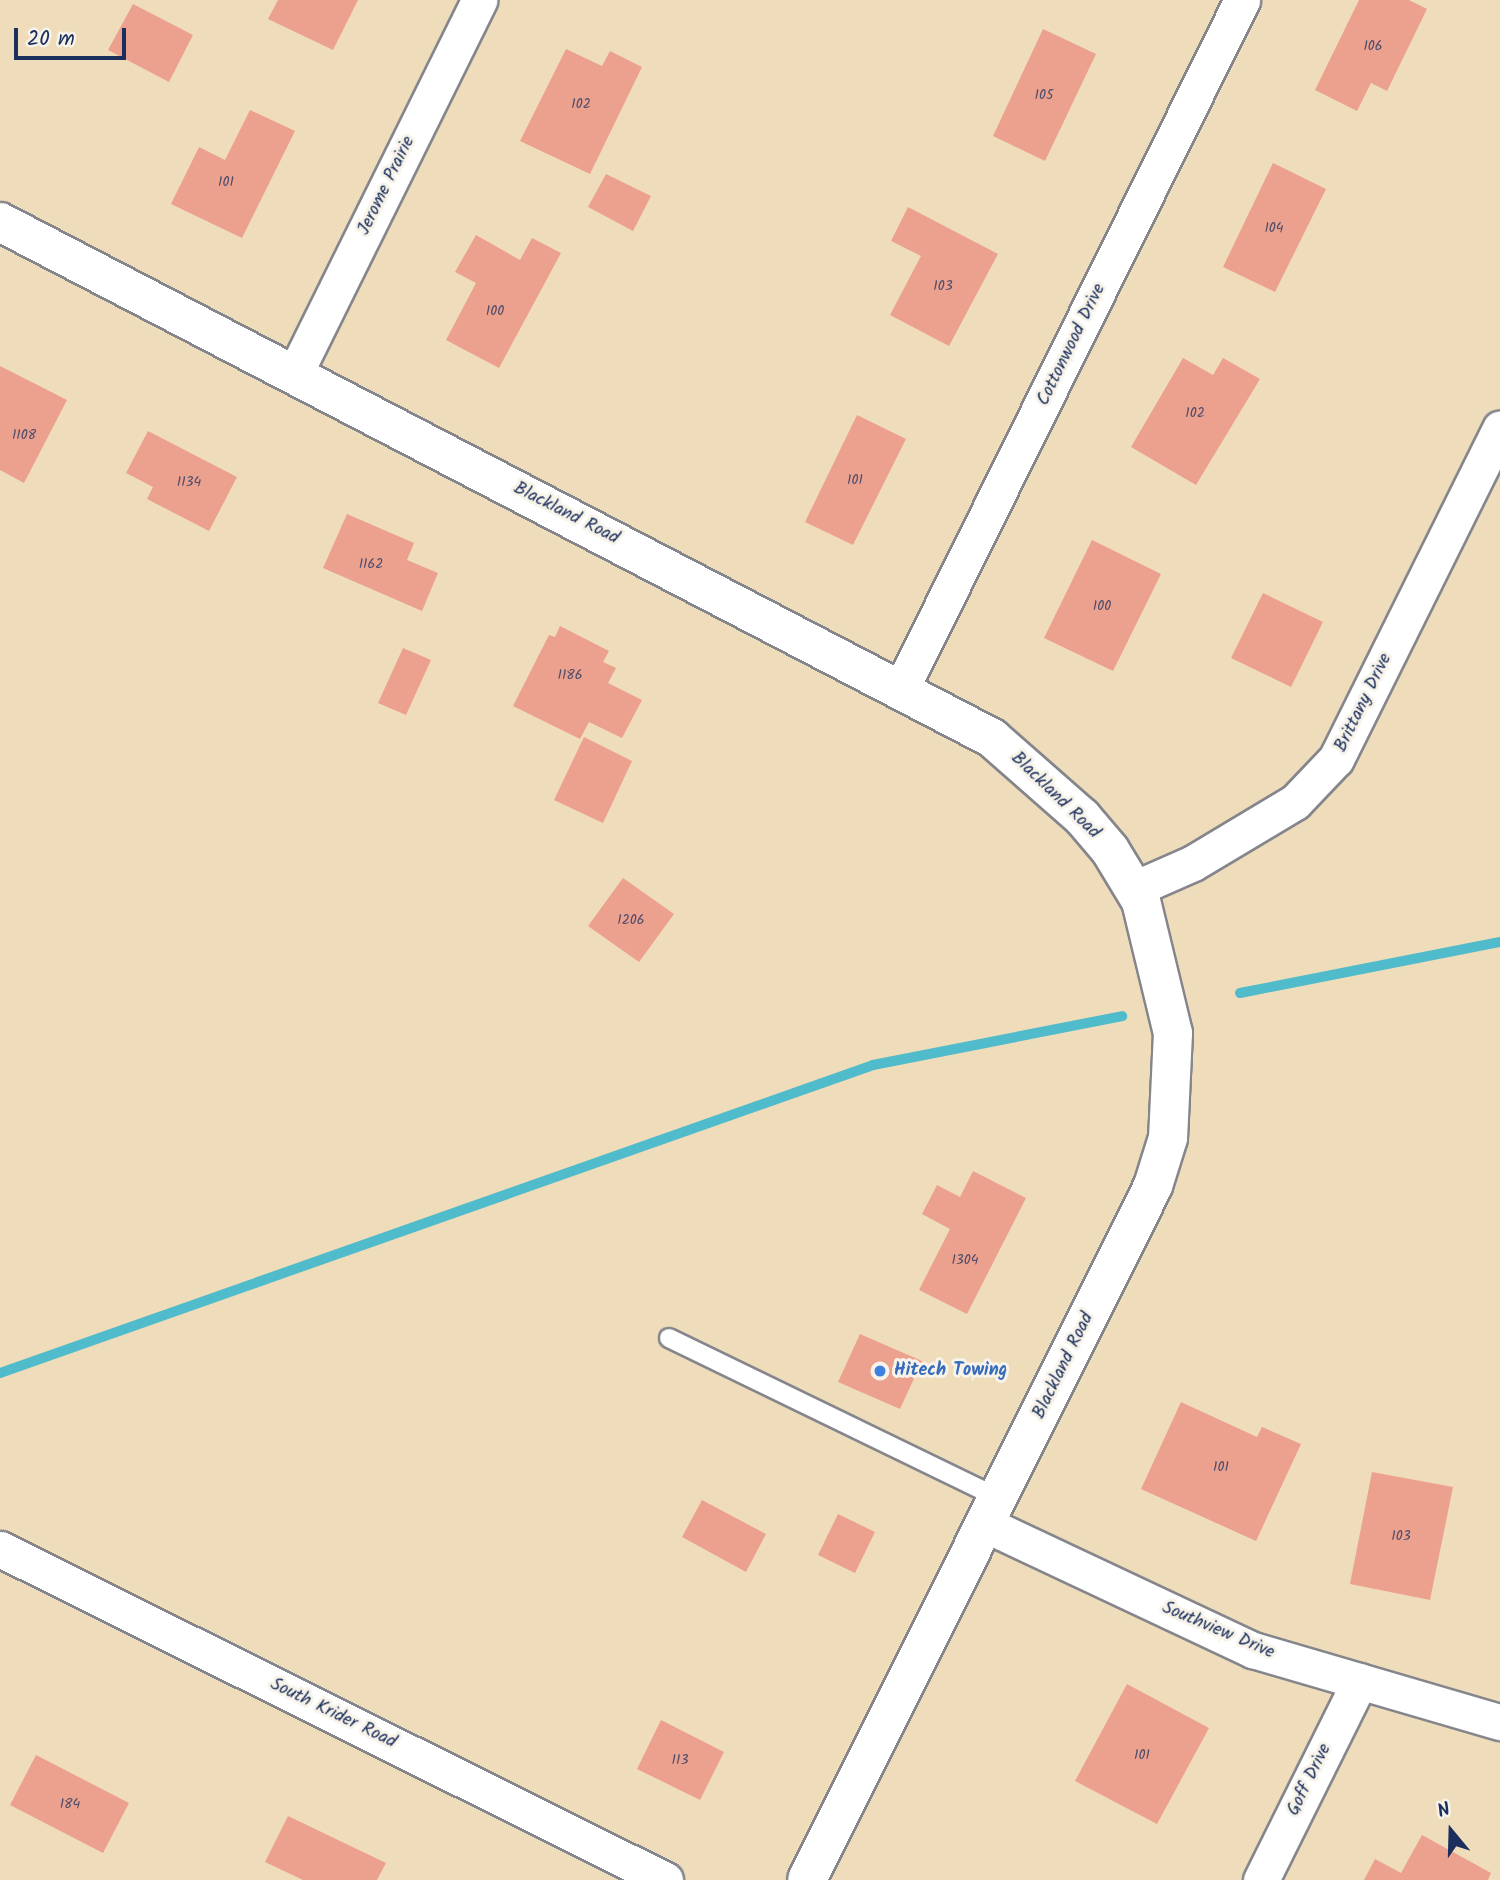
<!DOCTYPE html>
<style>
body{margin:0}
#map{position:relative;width:1500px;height:1880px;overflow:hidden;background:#efdcbb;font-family:Kalam,sans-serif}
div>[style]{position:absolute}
.stream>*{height:10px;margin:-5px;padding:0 5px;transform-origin:5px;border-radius:5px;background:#50bccb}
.building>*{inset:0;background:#eca18f}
.roads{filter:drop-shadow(2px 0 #85868c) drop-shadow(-2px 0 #85868c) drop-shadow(0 2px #85868c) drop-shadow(0 -2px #85868c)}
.service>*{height:18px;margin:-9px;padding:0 9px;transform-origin:9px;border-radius:9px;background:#fff}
.minor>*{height:35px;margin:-17.5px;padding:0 17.5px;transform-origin:17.5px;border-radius:17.5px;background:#fff}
.tertiary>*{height:38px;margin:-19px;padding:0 19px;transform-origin:19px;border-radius:19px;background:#fff}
.dots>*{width:19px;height:19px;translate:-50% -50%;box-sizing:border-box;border:4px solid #f7f3e8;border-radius:50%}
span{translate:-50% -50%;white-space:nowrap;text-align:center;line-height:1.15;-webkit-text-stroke:6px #f7f3e8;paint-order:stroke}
.number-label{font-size:14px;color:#4f4c6a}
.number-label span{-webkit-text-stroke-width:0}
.street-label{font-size:18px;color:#1b2f5e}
.shop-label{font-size:18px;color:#366cbe;font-weight:700}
.left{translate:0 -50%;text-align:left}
.north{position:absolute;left:1416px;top:1796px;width:70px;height:70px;-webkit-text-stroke:5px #f7f3e8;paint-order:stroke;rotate:341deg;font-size:19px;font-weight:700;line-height:28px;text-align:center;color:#1b2f5e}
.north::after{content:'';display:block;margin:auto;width:24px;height:32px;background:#1b2f5e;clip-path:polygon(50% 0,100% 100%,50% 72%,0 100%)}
.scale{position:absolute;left:14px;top:28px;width:112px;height:32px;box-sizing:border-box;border:4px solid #1b2f5e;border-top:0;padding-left:9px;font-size:21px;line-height:24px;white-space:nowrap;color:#1b2f5e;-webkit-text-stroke:5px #f7f3e8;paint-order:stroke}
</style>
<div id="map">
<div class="stream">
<i style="left:1240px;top:993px;width:265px;rotate:-11.1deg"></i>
<i style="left:0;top:1373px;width:926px;rotate:-19.43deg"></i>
<i style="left:873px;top:1065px;width:254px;rotate:-11.1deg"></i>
</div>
<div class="building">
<i style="clip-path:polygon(278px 0,358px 0,333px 50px,268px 19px)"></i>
<i style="clip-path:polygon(1359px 0,1409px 0,1427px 9px,1387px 91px,1371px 83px,1357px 111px,1315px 90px)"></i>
<i style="clip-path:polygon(133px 4px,193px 35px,169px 82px,108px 50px)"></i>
<i style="clip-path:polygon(1043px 29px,1096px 54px,1045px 161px,993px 136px)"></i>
<i style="clip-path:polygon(566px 49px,602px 66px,610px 51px,642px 67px,590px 174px,520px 141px)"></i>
<i style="clip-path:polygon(250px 110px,295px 131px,242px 238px,171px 204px,199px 147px,225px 160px)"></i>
<i style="clip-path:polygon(1273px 163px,1326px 189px,1275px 292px,1223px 267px)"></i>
<i style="clip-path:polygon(606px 174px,651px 196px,633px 231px,588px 207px)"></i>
<i style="clip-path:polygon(908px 207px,998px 254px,949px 346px,890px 315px,921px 256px,891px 241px)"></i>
<i style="clip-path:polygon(476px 235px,520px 260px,532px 238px,561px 253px,499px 368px,446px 340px,476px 283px,455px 272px)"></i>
<i style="clip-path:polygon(1183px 358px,1213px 375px,1223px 358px,1260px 379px,1196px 485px,1131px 447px)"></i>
<i style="clip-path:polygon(0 366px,67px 400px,24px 483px,0 470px)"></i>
<i style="clip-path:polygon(857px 415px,906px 439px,853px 545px,805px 522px)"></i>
<i style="clip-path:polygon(148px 431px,237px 477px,209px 531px,147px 499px,153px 487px,126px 473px)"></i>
<i style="clip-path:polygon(347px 514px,414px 543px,407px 560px,438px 573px,422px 611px,323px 568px)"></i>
<i style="clip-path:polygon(1092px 540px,1161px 574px,1113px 671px,1044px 638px)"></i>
<i style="clip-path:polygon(1263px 593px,1323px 622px,1291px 687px,1231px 658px)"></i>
<i style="clip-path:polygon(560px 626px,609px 651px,603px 662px,616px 668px,608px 683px,642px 700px,622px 738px,589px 722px,580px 739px,513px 706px,549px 635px,555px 637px)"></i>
<i style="clip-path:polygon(403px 648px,431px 660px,406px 715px,378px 703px)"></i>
<i style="clip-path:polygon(584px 737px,632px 761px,603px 823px,554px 800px)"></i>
<i style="clip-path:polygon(623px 878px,674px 914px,639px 962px,588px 926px)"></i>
<i style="clip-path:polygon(973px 1171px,1026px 1198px,967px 1314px,919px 1290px,950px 1229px,922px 1214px,937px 1185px,960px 1197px)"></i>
<i style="clip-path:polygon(860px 1334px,922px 1361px,900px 1409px,838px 1382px)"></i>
<i style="clip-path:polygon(1181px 1402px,1257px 1437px,1262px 1427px,1301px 1444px,1256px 1541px,1141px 1489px)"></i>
<i style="clip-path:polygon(1372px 1472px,1453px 1487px,1430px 1600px,1350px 1584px)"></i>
<i style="clip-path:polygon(702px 1500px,766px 1534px,746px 1572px,682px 1537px)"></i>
<i style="clip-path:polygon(838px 1514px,875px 1532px,855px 1573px,818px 1555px)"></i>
<i style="clip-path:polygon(1127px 1684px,1209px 1728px,1157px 1824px,1075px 1781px)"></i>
<i style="clip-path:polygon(661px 1720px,724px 1752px,700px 1800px,637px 1769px)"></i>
<i style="clip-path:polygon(36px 1755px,129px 1803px,103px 1853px,10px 1805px)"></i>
<i style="clip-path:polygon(288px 1816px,386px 1863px,377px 1880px,303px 1880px,265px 1862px)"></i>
<i style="clip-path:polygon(1422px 1835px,1491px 1873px,1488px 1880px,1364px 1880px,1375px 1859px,1401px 1873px)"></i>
</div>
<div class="roads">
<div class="service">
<i style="left:669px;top:1338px;width:368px;rotate:25.9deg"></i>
</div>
<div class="minor">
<i style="left:295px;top:373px;width:416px;rotate:-63.7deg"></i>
<i style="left:901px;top:689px;width:769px;rotate:-63.67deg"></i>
<i style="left:1134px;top:889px;width:64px;rotate:-23.8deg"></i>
<i style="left:1193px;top:863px;width:119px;rotate:-30.9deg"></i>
<i style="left:1295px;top:802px;width:59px;rotate:-46.4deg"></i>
<i style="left:1336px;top:759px;width:369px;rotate:-63.6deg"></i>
<i style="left:987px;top:1525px;width:294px;rotate:25.2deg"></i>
<i style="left:1253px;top:1650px;width:257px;rotate:16.3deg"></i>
<i style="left:0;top:1549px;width:743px;rotate:26.46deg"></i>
<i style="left:1261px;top:1880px;width:222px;rotate:-63.6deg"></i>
</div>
<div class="tertiary">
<i style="left:0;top:222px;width:1118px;rotate:27.48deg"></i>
<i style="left:992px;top:738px;width:120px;rotate:41.3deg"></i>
<i style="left:1082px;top:817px;width:43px;rotate:49.7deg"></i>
<i style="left:1110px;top:850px;width:60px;rotate:58.7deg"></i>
<i style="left:1141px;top:901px;width:136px;rotate:76.4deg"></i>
<i style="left:1173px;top:1033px;width:105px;rotate:92.7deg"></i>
<i style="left:1168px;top:1138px;width:50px;rotate:107.4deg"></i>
<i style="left:1153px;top:1186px;width:775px;rotate:116.5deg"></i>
</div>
</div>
<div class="dots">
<i style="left:880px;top:1371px;background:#3f7fe0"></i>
</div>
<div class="number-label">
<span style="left:1373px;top:46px">106</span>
<span style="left:1044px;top:95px">105</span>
<span style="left:581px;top:104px">102</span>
<span style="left:226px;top:182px">101</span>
<span style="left:1274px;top:228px">104</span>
<span style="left:943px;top:286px">103</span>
<span style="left:495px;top:311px">100</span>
<span style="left:1195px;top:413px">102</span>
<span style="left:24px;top:435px">1108</span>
<span style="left:855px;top:480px">101</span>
<span style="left:189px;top:482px">1134</span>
<span style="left:371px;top:564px">1162</span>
<span style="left:1102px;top:606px">100</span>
<span style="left:570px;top:675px">1186</span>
<span style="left:631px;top:920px">1206</span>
<span style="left:965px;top:1260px">1304</span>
<span style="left:1221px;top:1467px">101</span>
<span style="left:1401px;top:1536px">103</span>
<span style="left:1142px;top:1755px">101</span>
<span style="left:680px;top:1760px">113</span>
<span style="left:70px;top:1804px">184</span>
</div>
<div class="street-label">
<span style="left:387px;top:186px;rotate:-64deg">Jerome Prairie</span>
<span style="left:1072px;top:345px;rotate:-64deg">Cottonwood Drive</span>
<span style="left:566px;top:514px;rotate:27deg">Blackland Road</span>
<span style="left:1364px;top:703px;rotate:-64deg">Brittany Drive</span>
<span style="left:1055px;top:796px;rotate:44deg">Blackland Road</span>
<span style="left:1064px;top:1366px;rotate:-64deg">Blackland Road</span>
<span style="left:1218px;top:1631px;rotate:23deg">Southview Drive</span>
<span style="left:333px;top:1714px;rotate:26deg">South Krider Road</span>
<span style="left:1310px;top:1780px;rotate:-64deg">Goff Drive</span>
</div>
<div class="shop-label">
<span class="left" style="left:894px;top:1371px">Hitech Towing</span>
</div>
<div class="north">N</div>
<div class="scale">20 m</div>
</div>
